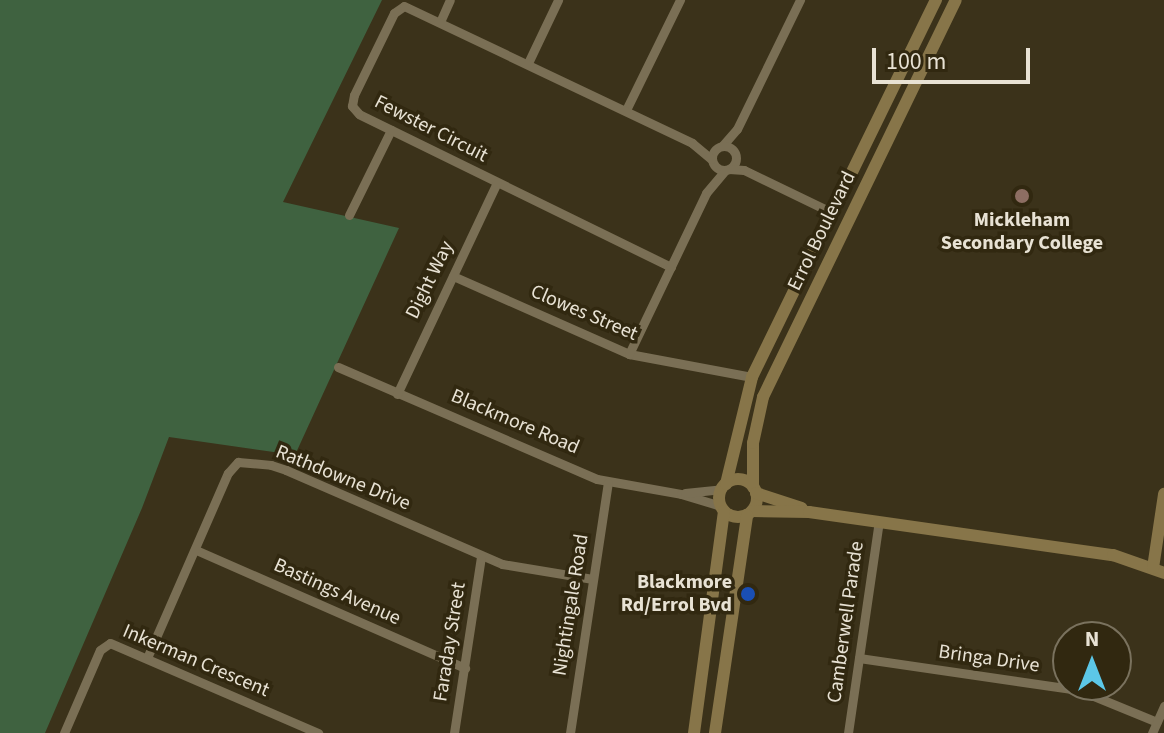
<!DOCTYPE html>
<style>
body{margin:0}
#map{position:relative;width:1164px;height:733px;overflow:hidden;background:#3b321a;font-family:"Source Sans 3",sans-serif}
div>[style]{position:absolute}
.green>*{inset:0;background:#3f6240}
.street>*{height:9px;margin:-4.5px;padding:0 4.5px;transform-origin:4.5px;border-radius:4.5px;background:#7a6f55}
.street>.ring{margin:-4.5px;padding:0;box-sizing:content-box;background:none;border:9px solid #7a6f55;border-radius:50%}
.secondary>*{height:12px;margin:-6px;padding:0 6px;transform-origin:6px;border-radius:6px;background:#877549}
.secondary>.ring{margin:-6px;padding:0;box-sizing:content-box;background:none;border:12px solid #877549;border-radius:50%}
.dots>*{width:22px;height:22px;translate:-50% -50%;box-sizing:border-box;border:4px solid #312810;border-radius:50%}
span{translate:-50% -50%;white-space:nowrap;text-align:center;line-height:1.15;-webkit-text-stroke:7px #312810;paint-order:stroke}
.street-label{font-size:20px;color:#e8e2d4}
.poi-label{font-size:20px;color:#e8e2d4;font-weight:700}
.right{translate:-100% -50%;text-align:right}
.north{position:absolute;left:1052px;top:621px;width:80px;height:80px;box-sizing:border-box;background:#312810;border:2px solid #7a725e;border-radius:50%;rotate:0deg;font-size:22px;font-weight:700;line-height:32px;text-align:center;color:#e8e2d4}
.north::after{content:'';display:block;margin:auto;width:28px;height:36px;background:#5cc7e7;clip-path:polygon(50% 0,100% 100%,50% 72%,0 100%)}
.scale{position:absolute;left:872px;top:48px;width:158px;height:36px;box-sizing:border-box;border:4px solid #e8e2d4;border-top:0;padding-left:10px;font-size:24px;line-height:28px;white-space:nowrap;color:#e8e2d4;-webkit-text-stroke:6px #312810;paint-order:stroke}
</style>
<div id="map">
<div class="green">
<i style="clip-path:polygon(0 0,382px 0,283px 202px,399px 228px,295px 455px,169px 437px,142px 508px,45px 733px,0 733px)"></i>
</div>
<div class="street">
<i style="left:440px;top:22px;width:24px;rotate:-66deg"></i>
<i style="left:528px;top:63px;width:70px;rotate:-64.5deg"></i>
<i style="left:626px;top:110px;width:123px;rotate:-63.9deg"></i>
<i style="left:723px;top:145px;width:21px;rotate:-49deg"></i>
<i style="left:737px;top:129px;width:144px;rotate:-64deg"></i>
<i class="ring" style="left:712px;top:146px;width:15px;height:15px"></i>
<i style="left:729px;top:169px;width:15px;rotate:4deg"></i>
<i style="left:744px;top:170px;width:99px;rotate:25.8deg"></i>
<i style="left:349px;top:215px;width:95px;rotate:-63.7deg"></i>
<i style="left:671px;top:267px;width:347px;rotate:-153.9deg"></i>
<i style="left:359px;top:114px;width:11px;rotate:-131deg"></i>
<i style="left:352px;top:106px;width:11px;rotate:-80deg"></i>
<i style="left:354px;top:95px;width:91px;rotate:-64deg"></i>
<i style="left:394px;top:13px;width:12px;rotate:-35deg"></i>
<i style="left:404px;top:6px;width:319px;rotate:25.4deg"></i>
<i style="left:692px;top:143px;width:25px;rotate:40deg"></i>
<i style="left:453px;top:276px;width:193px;rotate:23.9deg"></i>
<i style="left:629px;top:354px;width:125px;rotate:10.6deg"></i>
<i style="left:629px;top:354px;width:178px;rotate:-64.4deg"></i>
<i style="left:706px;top:193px;width:30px;rotate:-50deg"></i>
<i style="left:338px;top:367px;width:282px;rotate:23.4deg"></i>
<i style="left:597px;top:479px;width:85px;rotate:10.1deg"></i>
<i style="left:681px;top:494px;width:42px;rotate:16.7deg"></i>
<i style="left:397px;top:394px;width:234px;rotate:-64.7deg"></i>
<i style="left:685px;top:493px;width:37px;rotate:-6deg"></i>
<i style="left:196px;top:550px;width:294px;rotate:23.7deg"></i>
<i style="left:147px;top:658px;width:202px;rotate:-66.4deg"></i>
<i style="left:228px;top:473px;width:15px;rotate:-48deg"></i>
<i style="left:238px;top:462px;width:33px;rotate:5deg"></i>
<i style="left:271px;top:465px;width:16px;rotate:18deg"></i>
<i style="left:286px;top:470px;width:236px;rotate:23.5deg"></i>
<i style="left:502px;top:564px;width:92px;rotate:9.4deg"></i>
<i style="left:859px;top:658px;width:222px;rotate:8.3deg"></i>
<i style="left:1079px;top:690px;width:84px;rotate:22.3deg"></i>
<i style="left:64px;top:733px;width:90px;rotate:-66.6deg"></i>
<i style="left:100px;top:650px;width:12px;rotate:-35deg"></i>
<i style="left:110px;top:643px;width:227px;rotate:23.4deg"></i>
<i style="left:454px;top:733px;width:179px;rotate:-81.3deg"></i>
<i style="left:570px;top:733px;width:253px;rotate:-81.4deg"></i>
<i style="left:848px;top:733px;width:214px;rotate:-81.7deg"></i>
<i style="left:1152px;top:733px;width:30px;rotate:-66deg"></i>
</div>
<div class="secondary">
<i class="ring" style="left:719px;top:479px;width:26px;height:26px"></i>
<i style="left:726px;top:484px;width:110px;rotate:-76.3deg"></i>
<i style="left:752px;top:377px;width:420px;rotate:-64deg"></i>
<i style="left:753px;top:487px;width:44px;rotate:-90deg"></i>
<i style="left:753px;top:443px;width:47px;rotate:-77.7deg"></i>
<i style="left:763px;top:397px;width:441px;rotate:-64.1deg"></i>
<i style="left:756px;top:493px;width:48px;rotate:18.1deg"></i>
<i style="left:752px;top:511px;width:57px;rotate:1deg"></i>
<i style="left:809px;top:512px;width:307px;rotate:8.1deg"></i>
<i style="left:1113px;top:555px;width:54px;rotate:19.4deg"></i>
<i style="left:1153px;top:568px;width:75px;rotate:-81.5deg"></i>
<i style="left:694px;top:733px;width:224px;rotate:-82.3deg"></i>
<i style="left:715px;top:733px;width:220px;rotate:-81.6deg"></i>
</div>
<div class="dots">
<i style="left:1022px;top:196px;background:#8d6e63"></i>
<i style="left:748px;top:594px;background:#1a4fb4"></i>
</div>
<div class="street-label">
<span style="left:431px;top:129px;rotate:27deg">Fewster Circuit</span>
<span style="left:822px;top:231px;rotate:-64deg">Errol Boulevard</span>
<span style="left:430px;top:280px;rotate:-64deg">Dight Way</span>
<span style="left:584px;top:313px;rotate:23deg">Clowes Street</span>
<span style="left:515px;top:422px;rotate:23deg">Blackmore Road</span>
<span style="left:343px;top:478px;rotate:22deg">Rathdowne Drive</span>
<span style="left:337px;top:592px;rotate:24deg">Bastings Avenue</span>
<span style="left:571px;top:605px;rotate:-81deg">Nightingale Road</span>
<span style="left:846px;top:622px;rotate:-82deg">Camberwell Parade</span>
<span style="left:450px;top:642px;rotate:-81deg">Faraday Street</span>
<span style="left:989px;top:659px;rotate:8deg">Bringa Drive</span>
<span style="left:196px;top:661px;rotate:23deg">Inkerman Crescent</span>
</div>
<div class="poi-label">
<span style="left:1022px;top:232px">Mickleham<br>Secondary College</span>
<span class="right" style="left:732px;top:594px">Blackmore<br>Rd/Errol Bvd</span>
</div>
<div class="north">N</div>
<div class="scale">100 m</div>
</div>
